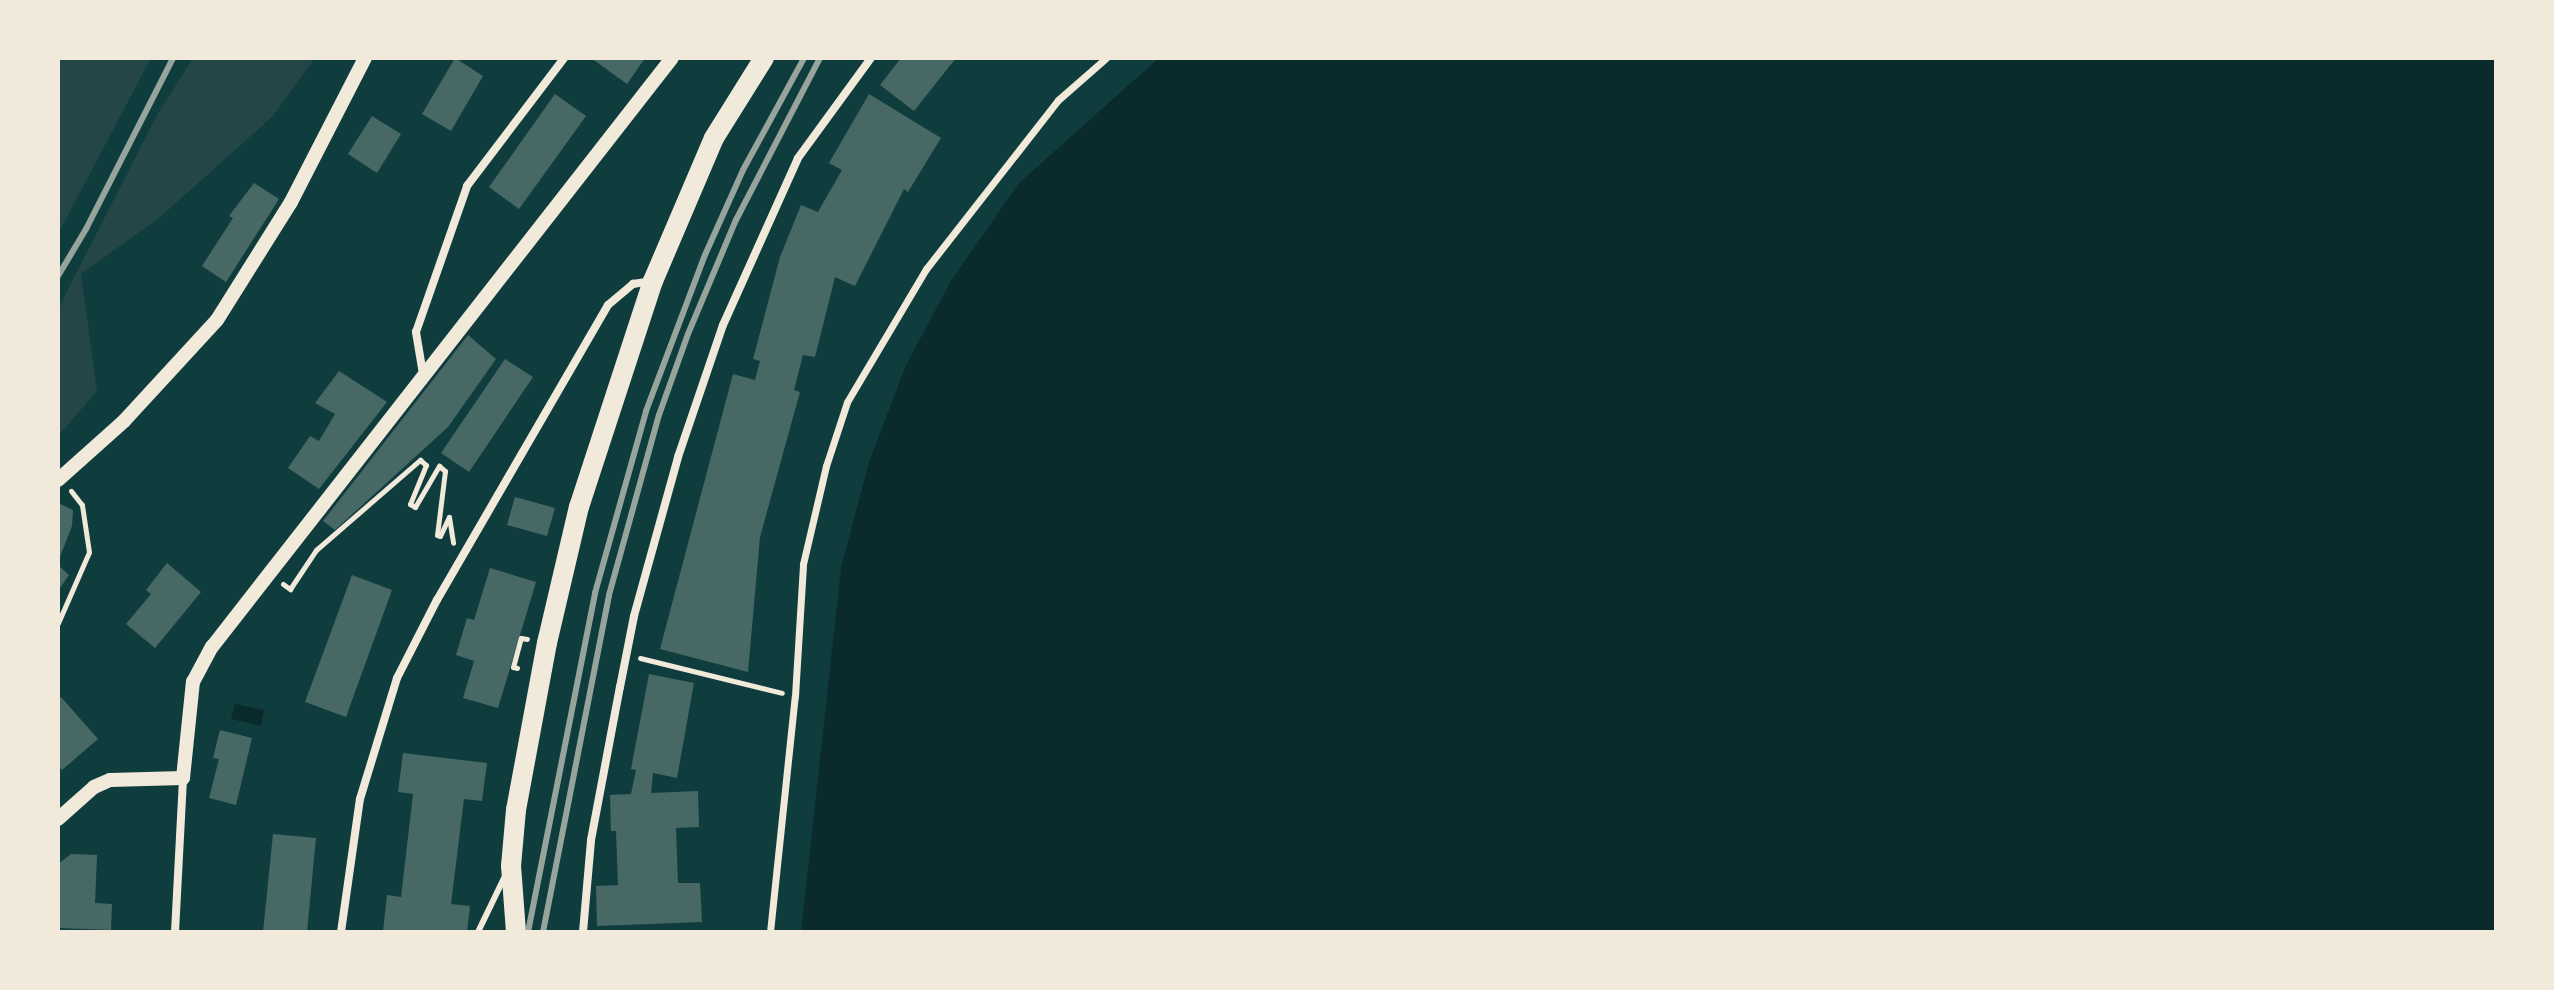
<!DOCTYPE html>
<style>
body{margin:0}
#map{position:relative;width:2554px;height:990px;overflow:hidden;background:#0f3d3e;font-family:"Source Sans 3",sans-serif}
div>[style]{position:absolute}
.green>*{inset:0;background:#244646}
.water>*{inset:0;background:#0a2a2b}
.building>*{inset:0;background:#486865}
.path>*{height:5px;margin:-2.5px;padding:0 2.5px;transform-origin:2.5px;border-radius:2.5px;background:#f1e9da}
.service>*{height:6px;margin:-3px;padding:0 3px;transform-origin:3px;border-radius:3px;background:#f1e9da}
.pedestrian>*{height:7px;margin:-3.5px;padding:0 3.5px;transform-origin:3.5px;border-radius:3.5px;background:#f1e9da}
.minor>*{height:8px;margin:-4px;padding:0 4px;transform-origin:4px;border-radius:4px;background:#f1e9da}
.tertiary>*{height:14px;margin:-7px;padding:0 7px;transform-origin:7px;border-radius:7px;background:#f1e9da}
.primary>*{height:20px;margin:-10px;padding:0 10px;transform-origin:10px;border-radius:10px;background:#f1e9da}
.rail>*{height:6px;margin:-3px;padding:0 3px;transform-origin:3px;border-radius:3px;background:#97a49c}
span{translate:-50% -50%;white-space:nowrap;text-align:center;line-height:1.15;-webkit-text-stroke:8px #f1e9da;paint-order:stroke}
.frame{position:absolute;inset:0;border:60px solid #f1e9da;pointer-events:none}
</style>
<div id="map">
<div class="green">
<i style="clip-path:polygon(58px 58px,151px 58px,58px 234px)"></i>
<i style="clip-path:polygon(193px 58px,315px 58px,273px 116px,159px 218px,81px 274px,97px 391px,58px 436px,58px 309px,157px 115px)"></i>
</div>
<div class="water">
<i style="clip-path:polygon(1159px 58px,2496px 58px,2496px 932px,801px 932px,841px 568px,869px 462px,906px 365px,951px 281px,1019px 183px)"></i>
<i style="clip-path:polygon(235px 704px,264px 710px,261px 726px,231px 719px)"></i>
</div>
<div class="building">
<i style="clip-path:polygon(455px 58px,483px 76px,451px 131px,422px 114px)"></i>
<i style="clip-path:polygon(591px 58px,645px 58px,627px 84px)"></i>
<i style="clip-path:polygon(901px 58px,956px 58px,914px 111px,880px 85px)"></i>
<i style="clip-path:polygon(555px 94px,586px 116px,519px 209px,489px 187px)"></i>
<i style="clip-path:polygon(869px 94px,941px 138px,908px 192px,904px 189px,855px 286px,835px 277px,815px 357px,803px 355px,794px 390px,800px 392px,760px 537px,748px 672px,660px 649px,733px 374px,755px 380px,760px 361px,753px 359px,780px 257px,801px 205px,818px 212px,842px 170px,829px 163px)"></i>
<i style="clip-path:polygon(372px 116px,401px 134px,377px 173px,348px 154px)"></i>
<i style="clip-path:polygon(254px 183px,279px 199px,226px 282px,202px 266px,233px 218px,229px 216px)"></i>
<i style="clip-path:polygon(468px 335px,496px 359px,448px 427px,335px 530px,323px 521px)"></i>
<i style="clip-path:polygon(505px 359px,533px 377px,469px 472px,441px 453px)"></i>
<i style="clip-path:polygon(339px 371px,387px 402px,319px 489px,288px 468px,310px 436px,319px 441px,335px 414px,315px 403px)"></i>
<i style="clip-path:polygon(515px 497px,555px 508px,547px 536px,507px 525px)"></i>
<i style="clip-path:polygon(58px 503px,73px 510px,72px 526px,58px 562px)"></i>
<i style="clip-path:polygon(167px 563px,201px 592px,155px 648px,126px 624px,151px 594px,146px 590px)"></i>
<i style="clip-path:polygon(58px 565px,69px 575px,58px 591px)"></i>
<i style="clip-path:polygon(490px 568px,536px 582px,498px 708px,463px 698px,474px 661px,456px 655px,467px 618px,474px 620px)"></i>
<i style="clip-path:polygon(352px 575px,392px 590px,346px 717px,305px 702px)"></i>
<i style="clip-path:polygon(649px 674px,694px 683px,677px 778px,653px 773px,651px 793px,698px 791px,699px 827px,676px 828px,678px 883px,700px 883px,702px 922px,597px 926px,596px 886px,618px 885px,616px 831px,611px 831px,610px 795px,631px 794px,636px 770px,631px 769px)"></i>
<i style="clip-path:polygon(61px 697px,98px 739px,62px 770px,58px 765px,58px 700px)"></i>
<i style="clip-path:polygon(220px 730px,252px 738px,236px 805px,209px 798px,219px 759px,213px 758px)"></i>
<i style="clip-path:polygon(403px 753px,487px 763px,482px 801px,464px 799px,451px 904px,470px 906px,467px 932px,383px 932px,387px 895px,401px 897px,413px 794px,398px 792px)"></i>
<i style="clip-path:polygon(273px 834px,316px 838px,307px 932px,263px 932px)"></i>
<i style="clip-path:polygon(71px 854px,97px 855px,95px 903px,112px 904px,111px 930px,58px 928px,58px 864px)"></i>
</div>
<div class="path">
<i style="left:283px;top:584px;width:9px;rotate:36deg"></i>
<i style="left:290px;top:589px;width:47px;rotate:-56.3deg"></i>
<i style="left:316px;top:550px;width:138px;rotate:-40.9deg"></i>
<i style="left:420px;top:460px;width:8px;rotate:40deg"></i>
<i style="left:426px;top:465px;width:42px;rotate:112.3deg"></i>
<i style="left:410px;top:504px;width:6px;rotate:31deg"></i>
<i style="left:415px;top:507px;width:48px;rotate:-59.7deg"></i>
<i style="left:439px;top:466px;width:8px;rotate:40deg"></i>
<i style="left:445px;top:471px;width:64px;rotate:97.1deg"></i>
<i style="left:437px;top:535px;width:3px;rotate:18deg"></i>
<i style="left:440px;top:536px;width:21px;rotate:-65deg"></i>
<i style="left:449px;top:517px;width:26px;rotate:81deg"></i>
<i style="left:58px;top:623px;width:77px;rotate:-66.4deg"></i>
<i style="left:89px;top:552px;width:48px;rotate:-98.5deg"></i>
<i style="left:82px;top:505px;width:18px;rotate:-128deg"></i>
<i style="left:640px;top:658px;width:146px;rotate:13.8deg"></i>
<i style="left:517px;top:668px;width:4px;rotate:-166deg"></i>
<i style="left:513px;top:667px;width:30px;rotate:-75deg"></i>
<i style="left:521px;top:638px;width:6px;rotate:9deg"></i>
</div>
<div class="service">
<i style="left:478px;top:932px;width:60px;rotate:-64.3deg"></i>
</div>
<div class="pedestrian">
<i style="left:770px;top:932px;width:237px;rotate:-84deg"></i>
<i style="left:795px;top:696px;width:132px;rotate:-86.5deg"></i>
<i style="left:803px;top:564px;width:101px;rotate:-76.8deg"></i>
<i style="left:826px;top:466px;width:67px;rotate:-71.8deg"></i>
<i style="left:847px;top:402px;width:155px;rotate:-59.3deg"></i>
<i style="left:926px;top:269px;width:214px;rotate:-52deg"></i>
<i style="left:1058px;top:100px;width:64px;rotate:-41.2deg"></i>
</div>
<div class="minor">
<i style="left:423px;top:374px;width:43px;rotate:-99.5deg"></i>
<i style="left:416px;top:332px;width:155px;rotate:-70.7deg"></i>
<i style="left:467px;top:186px;width:161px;rotate:-52.8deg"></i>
<i style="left:175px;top:932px;width:154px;rotate:-87deg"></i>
<i style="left:341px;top:932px;width:134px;rotate:-81.9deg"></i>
<i style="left:360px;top:799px;width:127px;rotate:-73deg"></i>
<i style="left:397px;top:678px;width:88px;rotate:-62.9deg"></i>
<i style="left:437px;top:600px;width:341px;rotate:-59.9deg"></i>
<i style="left:608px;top:305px;width:33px;rotate:-40deg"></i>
<i style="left:633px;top:284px;width:20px;rotate:-9deg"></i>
<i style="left:583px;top:932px;width:92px;rotate:-85deg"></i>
<i style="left:591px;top:840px;width:156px;rotate:-79.3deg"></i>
<i style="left:620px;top:687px;width:72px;rotate:-78.8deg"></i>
<i style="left:634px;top:616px;width:165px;rotate:-74.5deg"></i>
<i style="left:678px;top:457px;width:139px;rotate:-71.2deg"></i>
<i style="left:723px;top:325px;width:183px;rotate:-65.8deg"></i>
<i style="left:798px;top:158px;width:124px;rotate:-53.9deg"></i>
</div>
<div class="tertiary">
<i style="left:58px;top:480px;width:89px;rotate:-41.8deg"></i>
<i style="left:124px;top:421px;width:137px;rotate:-47.4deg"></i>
<i style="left:217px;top:320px;width:139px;rotate:-57.9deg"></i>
<i style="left:291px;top:202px;width:162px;rotate:-62.8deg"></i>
<i style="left:58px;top:819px;width:48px;rotate:-41.6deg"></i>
<i style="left:94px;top:787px;width:17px;rotate:-24deg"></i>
<i style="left:110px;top:780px;width:73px;rotate:-1.6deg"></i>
<i style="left:183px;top:778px;width:97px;rotate:-84.1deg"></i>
<i style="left:193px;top:682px;width:40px;rotate:-62deg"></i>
<i style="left:212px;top:647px;width:747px;rotate:-52.01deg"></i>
</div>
<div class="primary">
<i style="left:516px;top:932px;width:66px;rotate:-94.3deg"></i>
<i style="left:511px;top:866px;width:56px;rotate:-84.9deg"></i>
<i style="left:516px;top:810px;width:170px;rotate:-79.5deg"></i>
<i style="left:547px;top:643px;width:140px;rotate:-76.8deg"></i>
<i style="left:579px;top:507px;width:238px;rotate:-71.9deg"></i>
<i style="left:653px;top:281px;width:155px;rotate:-66.9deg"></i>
<i style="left:714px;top:138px;width:94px;rotate:-58deg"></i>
</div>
<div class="rail">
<i style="left:58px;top:276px;width:55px;rotate:-59.2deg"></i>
<i style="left:86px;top:229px;width:192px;rotate:-63deg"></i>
<i style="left:528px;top:932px;width:346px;rotate:-78.8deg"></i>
<i style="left:595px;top:593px;width:189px;rotate:-74.3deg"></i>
<i style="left:646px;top:411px;width:167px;rotate:-69.3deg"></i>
<i style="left:705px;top:255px;width:93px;rotate:-65.9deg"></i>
<i style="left:743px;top:170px;width:128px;rotate:-61.4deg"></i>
<i style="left:543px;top:932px;width:343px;rotate:-78.9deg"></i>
<i style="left:609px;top:595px;width:187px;rotate:-74.5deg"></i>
<i style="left:659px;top:415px;width:86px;rotate:-70.3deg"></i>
<i style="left:688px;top:334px;width:124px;rotate:-67.2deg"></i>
<i style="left:736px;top:220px;width:182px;rotate:-62.6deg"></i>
</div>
<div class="frame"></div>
</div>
